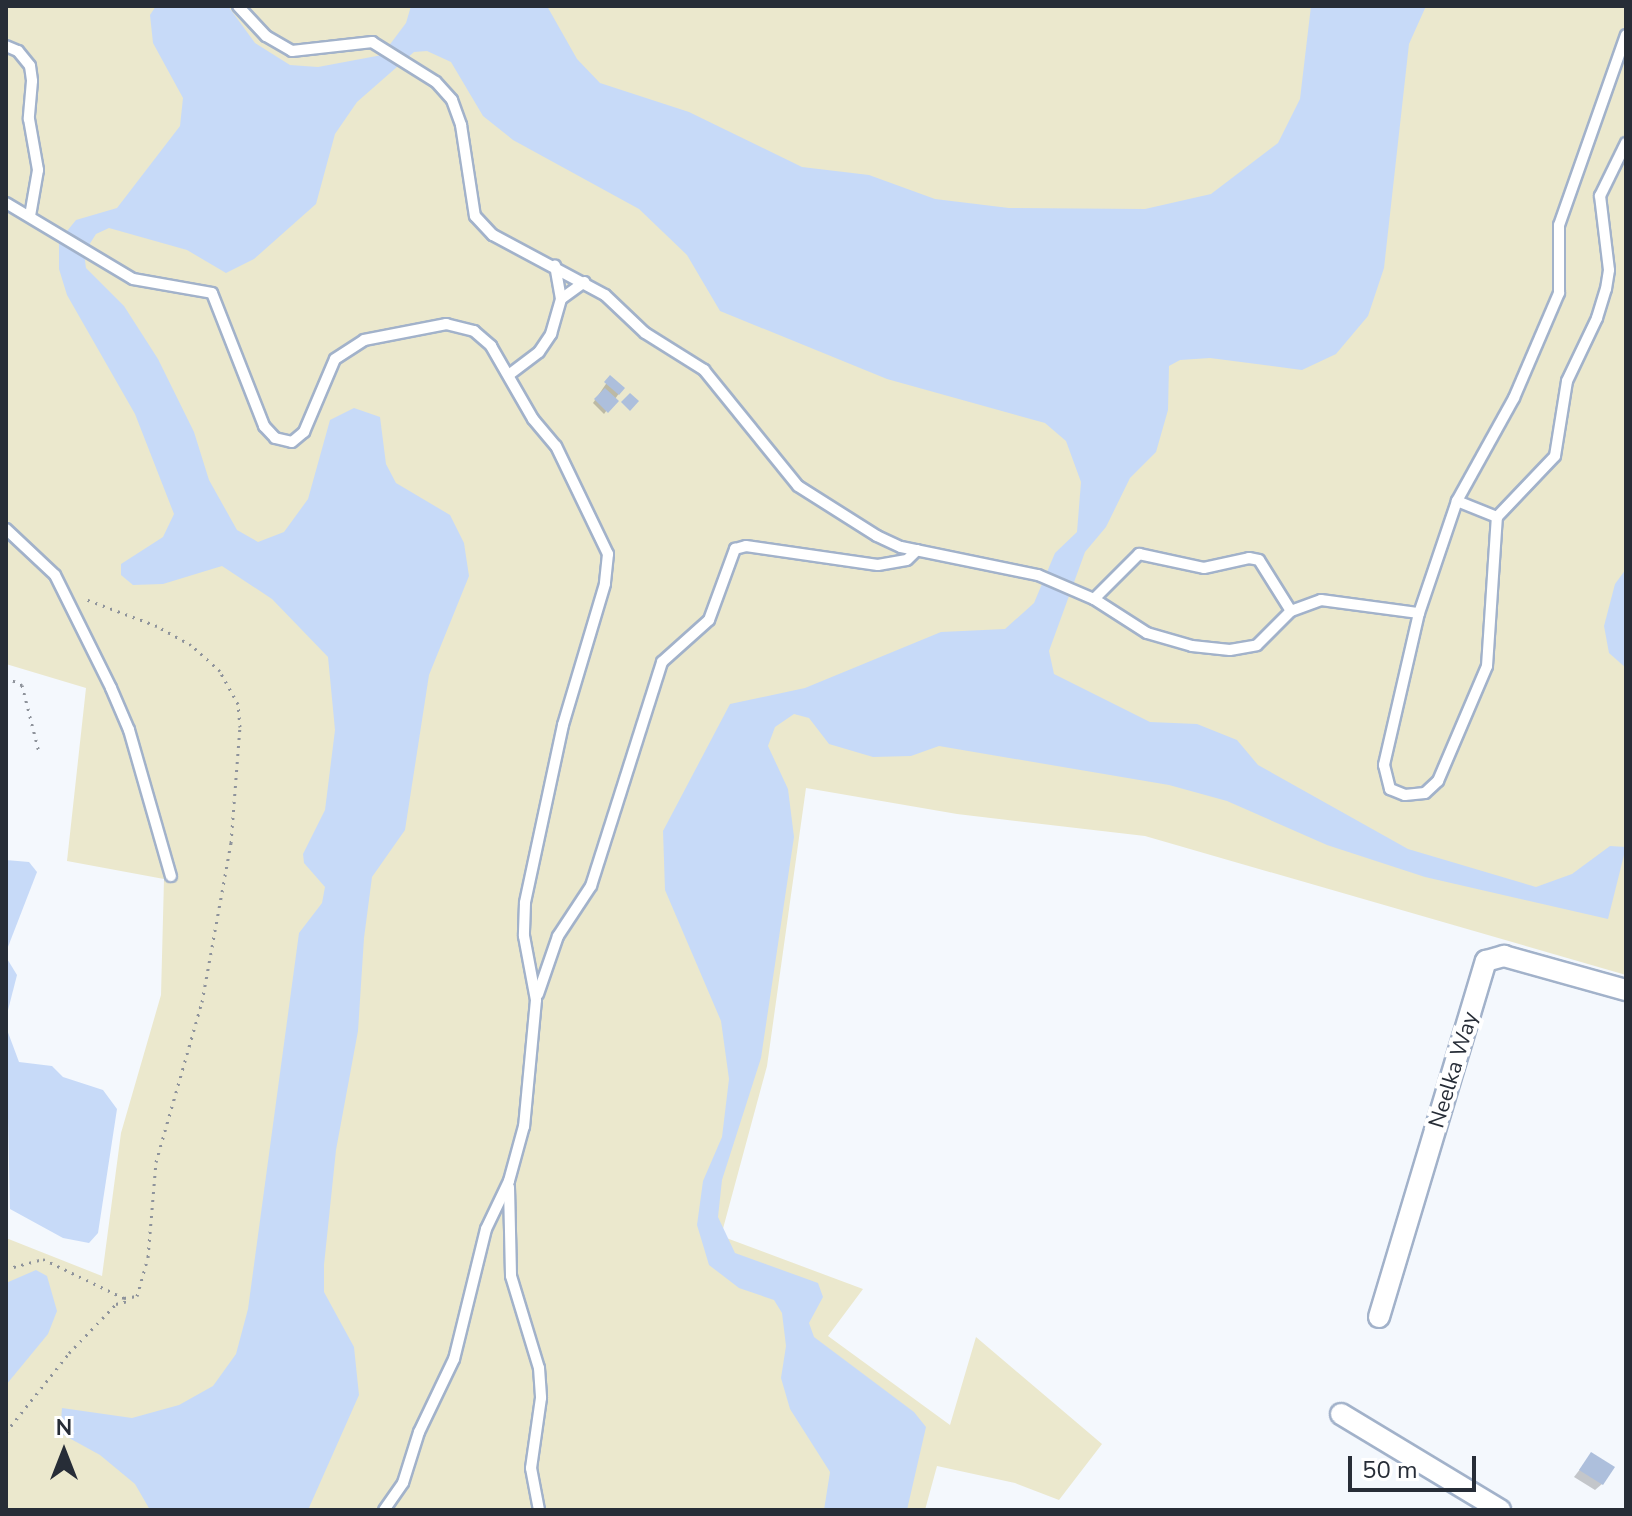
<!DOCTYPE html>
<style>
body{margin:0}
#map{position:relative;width:1632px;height:1516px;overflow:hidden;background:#f4f8fd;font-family:"Nunito Sans",sans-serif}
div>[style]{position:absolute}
.green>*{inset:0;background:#ebe8cd}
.water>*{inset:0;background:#c7daf8}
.shadow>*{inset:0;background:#0003}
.building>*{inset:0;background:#adbfdc}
.path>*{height:3px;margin-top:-1.5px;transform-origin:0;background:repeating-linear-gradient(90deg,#8e939b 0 2px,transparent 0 8px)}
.roads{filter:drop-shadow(2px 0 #a2b2ca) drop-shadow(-2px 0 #a2b2ca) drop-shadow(0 2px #a2b2ca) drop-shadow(0 -2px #a2b2ca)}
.service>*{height:10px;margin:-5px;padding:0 5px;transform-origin:5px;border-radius:5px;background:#fff}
.minor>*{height:20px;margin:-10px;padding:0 10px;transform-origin:10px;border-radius:10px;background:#fff}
span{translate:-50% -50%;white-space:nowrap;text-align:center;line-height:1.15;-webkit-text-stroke:8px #fff;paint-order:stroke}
.street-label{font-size:22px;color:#272d37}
.frame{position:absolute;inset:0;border:8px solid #272d37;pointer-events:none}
.north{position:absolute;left:24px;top:1412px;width:80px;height:80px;-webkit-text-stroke:6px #fff;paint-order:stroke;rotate:0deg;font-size:22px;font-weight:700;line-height:32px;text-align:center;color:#272d37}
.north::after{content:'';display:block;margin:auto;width:28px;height:36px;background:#272d37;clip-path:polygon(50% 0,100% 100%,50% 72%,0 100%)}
.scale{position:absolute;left:1348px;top:1456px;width:128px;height:36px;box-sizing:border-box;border:4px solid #272d37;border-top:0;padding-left:10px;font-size:24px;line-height:28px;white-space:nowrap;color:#272d37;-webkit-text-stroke:6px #fff;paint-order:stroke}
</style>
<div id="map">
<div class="green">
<i style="clip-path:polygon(6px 6px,1626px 6px,1626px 975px,1145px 836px,957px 814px,806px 788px,767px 1066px,721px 1236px,863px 1289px,828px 1336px,950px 1425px,976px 1337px,1102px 1444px,1059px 1500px,1015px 1483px,937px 1466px,925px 1510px,6px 1510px,6px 1238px,102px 1276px,121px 1133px,161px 995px,164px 879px,67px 861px,86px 688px,6px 664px)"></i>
</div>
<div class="water">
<i style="clip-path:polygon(156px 6px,228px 6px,255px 43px,290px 65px,318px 67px,382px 55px,406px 23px,411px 6px,547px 6px,577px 59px,600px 83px,689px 112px,802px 167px,869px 175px,935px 199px,1009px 208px,1145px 209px,1211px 194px,1278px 143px,1300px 99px,1311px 6px,1426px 6px,1409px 44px,1384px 268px,1368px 316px,1336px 354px,1302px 370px,1210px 358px,1180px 360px,1169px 366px,1168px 410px,1156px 452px,1130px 478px,1106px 527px,1085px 552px,1049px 651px,1054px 674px,1150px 722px,1197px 724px,1237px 740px,1258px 765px,1408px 849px,1536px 887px,1572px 874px,1610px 846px,1626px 847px,1608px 919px,1425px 877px,1327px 845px,1227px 801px,1169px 785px,939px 746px,911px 756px,873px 757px,829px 744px,809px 718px,794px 714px,775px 727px,768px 746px,788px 789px,794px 837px,761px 1058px,722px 1180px,718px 1217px,735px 1253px,818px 1283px,823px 1297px,809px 1323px,814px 1337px,914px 1412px,926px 1427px,907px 1510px,824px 1510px,830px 1472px,790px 1409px,781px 1378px,786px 1346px,782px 1313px,774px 1300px,739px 1288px,709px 1265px,697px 1225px,703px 1181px,722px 1137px,729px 1079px,721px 1021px,665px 890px,663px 831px,730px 704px,805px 688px,941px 632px,1005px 629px,1034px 603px,1055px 553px,1077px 532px,1081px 482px,1066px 441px,1045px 423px,887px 379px,720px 311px,687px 255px,639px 209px,513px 140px,483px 116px,451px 62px,427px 51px,414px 52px,357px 102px,335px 134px,316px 204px,254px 259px,226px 273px,187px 250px,109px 228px,96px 234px,84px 253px,86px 268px,124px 306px,158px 359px,194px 432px,209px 480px,237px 530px,258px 542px,284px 532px,308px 499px,330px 420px,354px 408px,380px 417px,386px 464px,396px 483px,450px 515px,464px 543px,469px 576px,429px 675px,405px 830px,372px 877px,364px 938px,358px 1031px,336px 1150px,324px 1265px,324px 1292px,354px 1347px,359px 1395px,308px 1510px,150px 1510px,135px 1484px,100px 1455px,60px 1433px,62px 1408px,132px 1418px,179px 1405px,213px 1386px,236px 1354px,248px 1309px,299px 933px,322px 903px,325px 887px,304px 863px,303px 854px,325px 810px,335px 730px,328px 657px,272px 599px,222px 566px,163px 584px,133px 585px,121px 575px,121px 564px,163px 537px,174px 514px,135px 414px,67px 295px,59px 269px,59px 241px,76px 220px,117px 208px,180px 126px,183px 98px,153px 43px,150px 15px)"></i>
<i style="clip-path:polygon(1626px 569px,1626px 668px,1609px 653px,1604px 626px,1615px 584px)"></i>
<i style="clip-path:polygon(6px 860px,29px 862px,37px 872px,6px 952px)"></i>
<i style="clip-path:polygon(6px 957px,17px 975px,6px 1018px)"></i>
<i style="clip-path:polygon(6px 1027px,19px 1062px,52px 1066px,63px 1077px,103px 1090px,117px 1109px,98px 1233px,89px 1243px,63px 1238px,10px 1209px)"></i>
<i style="clip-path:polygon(36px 1270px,47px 1276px,57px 1311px,48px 1334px,6px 1385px,6px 1283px)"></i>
</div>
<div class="shadow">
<i style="clip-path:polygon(610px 378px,623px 388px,604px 414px,593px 403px)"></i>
<i style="clip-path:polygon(1591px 1455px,1602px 1484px,1595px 1490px,1574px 1477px)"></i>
</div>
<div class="building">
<i style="clip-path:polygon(610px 375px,625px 388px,619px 395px,604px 382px)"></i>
<i style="clip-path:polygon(605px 388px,619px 401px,608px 413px,594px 399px)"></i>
<i style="clip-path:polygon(630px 393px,639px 401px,630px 411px,621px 402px)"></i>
<i style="clip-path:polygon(1591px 1452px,1615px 1467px,1603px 1485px,1579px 1470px)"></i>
</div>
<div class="path">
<i style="left:6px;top:677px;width:18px;rotate:27deg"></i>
<i style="left:22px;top:685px;width:69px;rotate:75.8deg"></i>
<i style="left:6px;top:1269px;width:38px;rotate:-15deg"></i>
<i style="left:43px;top:1259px;width:90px;rotate:25.7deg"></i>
<i style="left:124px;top:1298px;width:13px;rotate:-9deg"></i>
<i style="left:137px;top:1296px;width:41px;rotate:-74.2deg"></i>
<i style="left:148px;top:1257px;width:95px;rotate:-85.2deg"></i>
<i style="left:156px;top:1162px;width:166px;rotate:-74deg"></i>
<i style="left:202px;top:1002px;width:162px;rotate:-79.7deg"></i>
<i style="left:231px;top:843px;width:116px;rotate:-85.6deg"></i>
<i style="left:240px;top:727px;width:23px;rotate:-95deg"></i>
<i style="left:238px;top:704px;width:38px;rotate:-119deg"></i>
<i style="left:220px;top:671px;width:39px;rotate:-138deg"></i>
<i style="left:191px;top:645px;width:39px;rotate:-151deg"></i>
<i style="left:157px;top:626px;width:79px;rotate:-159.3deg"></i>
<i style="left:6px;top:1432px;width:101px;rotate:-51.4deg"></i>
<i style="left:69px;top:1353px;width:68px;rotate:-46.2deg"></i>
<i style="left:116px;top:1304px;width:12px;rotate:-14deg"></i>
</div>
<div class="roads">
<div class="service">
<i style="left:238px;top:6px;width:41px;rotate:47deg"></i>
<i style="left:266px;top:36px;width:30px;rotate:30deg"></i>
<i style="left:292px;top:51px;width:81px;rotate:-6.4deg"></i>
<i style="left:372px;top:42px;width:75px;rotate:32deg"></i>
<i style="left:436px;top:82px;width:24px;rotate:48deg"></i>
<i style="left:452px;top:100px;width:27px;rotate:70deg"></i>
<i style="left:461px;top:125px;width:92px;rotate:81.3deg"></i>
<i style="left:475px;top:216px;width:26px;rotate:47deg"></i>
<i style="left:493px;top:235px;width:127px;rotate:28.2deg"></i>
<i style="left:605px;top:295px;width:55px;rotate:43.5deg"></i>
<i style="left:645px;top:333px;width:70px;rotate:32.1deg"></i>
<i style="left:704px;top:370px;width:149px;rotate:51deg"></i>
<i style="left:798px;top:486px;width:93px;rotate:32.3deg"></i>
<i style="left:877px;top:536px;width:26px;rotate:25deg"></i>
<i style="left:901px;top:547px;width:140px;rotate:11.6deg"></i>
<i style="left:1038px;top:575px;width:61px;rotate:23.2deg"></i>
<i style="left:1094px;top:599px;width:63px;rotate:32.7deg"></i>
<i style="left:1147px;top:633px;width:47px;rotate:16.1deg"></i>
<i style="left:1192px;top:646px;width:38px;rotate:6deg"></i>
<i style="left:1230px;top:650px;width:27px;rotate:-10deg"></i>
<i style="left:1257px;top:645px;width:48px;rotate:-45deg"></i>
<i style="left:1291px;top:611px;width:32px;rotate:-20deg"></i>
<i style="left:1321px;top:600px;width:99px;rotate:7.6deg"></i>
<i style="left:1626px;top:35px;width:201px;rotate:109.4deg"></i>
<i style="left:1559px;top:225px;width:68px;rotate:90deg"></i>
<i style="left:1559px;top:293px;width:114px;rotate:113.2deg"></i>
<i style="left:1514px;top:398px;width:118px;rotate:119deg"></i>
<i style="left:1457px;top:501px;width:118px;rotate:108.7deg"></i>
<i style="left:1419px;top:613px;width:156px;rotate:103deg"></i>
<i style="left:1384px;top:765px;width:25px;rotate:76deg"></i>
<i style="left:1390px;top:789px;width:16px;rotate:22deg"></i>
<i style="left:1405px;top:795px;width:20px;rotate:-6deg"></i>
<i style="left:1425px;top:793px;width:18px;rotate:-43deg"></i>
<i style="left:1438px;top:781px;width:125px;rotate:-66.9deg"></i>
<i style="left:1487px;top:666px;width:149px;rotate:-86.2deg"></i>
<i style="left:1497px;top:517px;width:84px;rotate:-46.4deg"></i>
<i style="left:1555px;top:456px;width:76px;rotate:-80.9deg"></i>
<i style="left:1567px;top:381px;width:70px;rotate:-64.5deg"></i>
<i style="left:1597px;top:318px;width:30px;rotate:-73deg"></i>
<i style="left:1606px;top:289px;width:19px;rotate:-81deg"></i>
<i style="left:1609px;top:270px;width:75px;rotate:-96.9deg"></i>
<i style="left:1600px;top:196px;width:59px;rotate:-63.9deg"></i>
<i style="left:6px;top:46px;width:13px;rotate:23deg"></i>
<i style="left:18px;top:51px;width:19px;rotate:51deg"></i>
<i style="left:30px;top:66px;width:15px;rotate:82deg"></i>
<i style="left:32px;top:81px;width:38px;rotate:95deg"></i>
<i style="left:29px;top:119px;width:52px;rotate:80deg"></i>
<i style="left:38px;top:170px;width:47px;rotate:99.9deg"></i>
<i style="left:6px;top:203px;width:148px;rotate:30.9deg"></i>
<i style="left:133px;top:279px;width:80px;rotate:10deg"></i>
<i style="left:212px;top:293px;width:143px;rotate:68.6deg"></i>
<i style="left:264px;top:426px;width:16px;rotate:47deg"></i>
<i style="left:275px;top:438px;width:17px;rotate:13deg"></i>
<i style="left:292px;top:442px;width:16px;rotate:-40deg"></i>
<i style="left:304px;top:432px;width:79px;rotate:-67deg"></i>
<i style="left:335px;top:359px;width:35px;rotate:-33deg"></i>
<i style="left:364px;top:340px;width:84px;rotate:-11deg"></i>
<i style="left:446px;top:324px;width:29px;rotate:14deg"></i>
<i style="left:474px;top:331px;width:23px;rotate:41deg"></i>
<i style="left:491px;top:346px;width:84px;rotate:60.1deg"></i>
<i style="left:533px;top:419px;width:35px;rotate:50deg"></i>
<i style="left:556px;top:446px;width:120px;rotate:64.3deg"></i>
<i style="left:608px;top:554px;width:30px;rotate:96deg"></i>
<i style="left:605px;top:584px;width:147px;rotate:106.6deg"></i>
<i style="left:563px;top:725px;width:182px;rotate:102.1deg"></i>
<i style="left:525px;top:903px;width:33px;rotate:92deg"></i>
<i style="left:524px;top:936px;width:65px;rotate:79.4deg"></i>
<i style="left:536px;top:1000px;width:127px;rotate:95.4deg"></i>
<i style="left:524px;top:1126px;width:57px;rotate:105.3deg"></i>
<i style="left:509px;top:1181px;width:53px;rotate:115.6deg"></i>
<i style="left:486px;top:1229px;width:134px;rotate:103.8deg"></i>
<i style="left:454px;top:1359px;width:81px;rotate:115.6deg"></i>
<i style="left:419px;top:1432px;width:53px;rotate:107.4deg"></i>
<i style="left:403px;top:1483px;width:33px;rotate:125deg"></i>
<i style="left:561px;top:299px;width:29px;rotate:-36deg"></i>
<i style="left:510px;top:374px;width:36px;rotate:-37deg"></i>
<i style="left:539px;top:352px;width:22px;rotate:-56deg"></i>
<i style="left:551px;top:334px;width:36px;rotate:-74deg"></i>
<i style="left:561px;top:299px;width:34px;rotate:-100deg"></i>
<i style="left:1457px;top:501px;width:43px;rotate:21.8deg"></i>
<i style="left:6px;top:529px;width:67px;rotate:43.2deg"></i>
<i style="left:55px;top:575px;width:126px;rotate:63.6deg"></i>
<i style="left:111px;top:688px;width:46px;rotate:66.8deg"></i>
<i style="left:129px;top:730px;width:152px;rotate:74deg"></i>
<i style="left:1094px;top:599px;width:64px;rotate:-45deg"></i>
<i style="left:1139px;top:554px;width:66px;rotate:12.2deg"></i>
<i style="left:1204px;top:568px;width:46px;rotate:-12.5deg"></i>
<i style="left:1249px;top:558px;width:10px;rotate:11deg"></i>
<i style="left:1259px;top:560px;width:60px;rotate:57.9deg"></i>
<i style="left:538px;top:994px;width:61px;rotate:-71deg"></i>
<i style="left:558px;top:936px;width:60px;rotate:-56.6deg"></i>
<i style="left:591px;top:886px;width:235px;rotate:-72.4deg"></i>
<i style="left:662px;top:662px;width:63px;rotate:-41.8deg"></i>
<i style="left:709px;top:620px;width:76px;rotate:-69.9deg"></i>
<i style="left:735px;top:549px;width:11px;rotate:-15deg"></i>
<i style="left:746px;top:546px;width:133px;rotate:8.2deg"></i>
<i style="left:878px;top:565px;width:29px;rotate:-10deg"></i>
<i style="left:907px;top:560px;width:14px;rotate:-45deg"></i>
<i style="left:509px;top:1187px;width:89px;rotate:88.7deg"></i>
<i style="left:511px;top:1276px;width:96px;rotate:73.1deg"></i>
<i style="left:539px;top:1368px;width:30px;rotate:86deg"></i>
<i style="left:541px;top:1398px;width:71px;rotate:98.1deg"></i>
<i style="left:531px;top:1468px;width:43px;rotate:79.2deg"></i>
</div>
<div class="minor">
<i style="left:1379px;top:1317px;width:372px;rotate:-73.3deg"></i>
<i style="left:1486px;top:961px;width:19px;rotate:-16deg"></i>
<i style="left:1504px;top:956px;width:127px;rotate:15.6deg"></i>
<i style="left:1341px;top:1414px;width:186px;rotate:31.1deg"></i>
</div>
</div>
<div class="street-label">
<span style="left:1454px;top:1070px;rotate:-73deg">Neelka Way</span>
</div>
<div class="frame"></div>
<div class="north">N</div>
<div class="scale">50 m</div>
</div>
